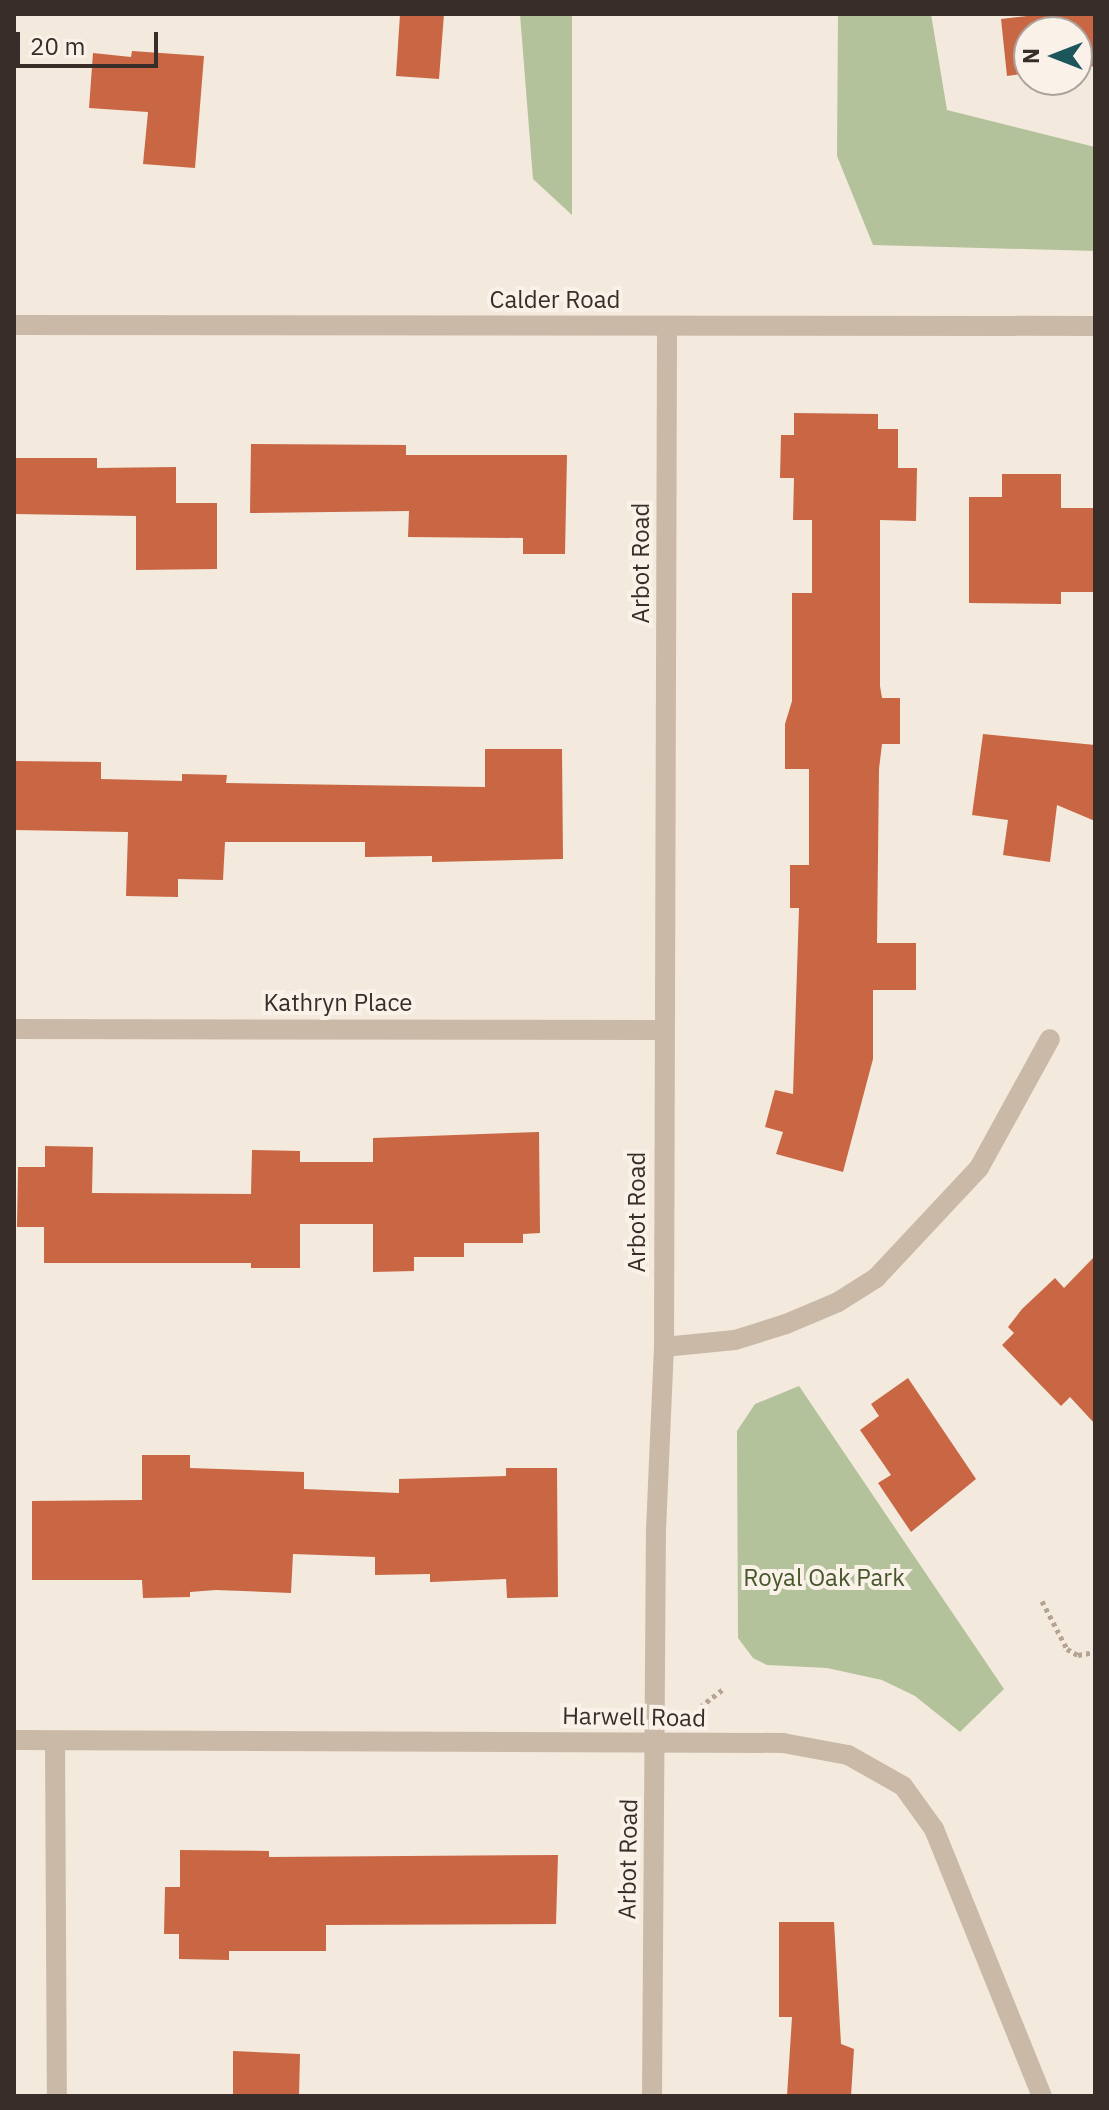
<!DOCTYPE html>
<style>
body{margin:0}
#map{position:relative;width:1109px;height:2110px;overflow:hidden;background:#f3e9dc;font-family:"IBM Plex Sans",sans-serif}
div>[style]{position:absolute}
.green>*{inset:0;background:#b4c29b}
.building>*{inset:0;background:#c96744}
.path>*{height:5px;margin-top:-2.5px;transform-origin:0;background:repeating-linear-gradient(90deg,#b7a391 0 4px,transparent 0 8px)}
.minor>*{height:20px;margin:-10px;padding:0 10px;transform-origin:10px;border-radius:10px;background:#cbb9a7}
span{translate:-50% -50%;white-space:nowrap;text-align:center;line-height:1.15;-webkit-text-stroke:8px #faf2e9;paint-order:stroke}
.street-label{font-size:24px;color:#382d28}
.park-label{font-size:24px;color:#46572b}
.frame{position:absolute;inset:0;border:16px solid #382d28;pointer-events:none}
.north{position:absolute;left:1013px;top:16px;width:80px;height:80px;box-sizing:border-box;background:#faf2e9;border:2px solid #aca39c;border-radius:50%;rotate:270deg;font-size:22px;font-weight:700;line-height:32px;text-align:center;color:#382d28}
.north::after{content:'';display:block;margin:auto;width:28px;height:36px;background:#1c555a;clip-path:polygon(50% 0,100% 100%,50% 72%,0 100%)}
.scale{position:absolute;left:16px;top:32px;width:142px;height:36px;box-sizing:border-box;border:4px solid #382d28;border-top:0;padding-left:10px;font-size:24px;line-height:28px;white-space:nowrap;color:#382d28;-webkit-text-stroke:6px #faf2e9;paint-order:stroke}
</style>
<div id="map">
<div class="green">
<i style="clip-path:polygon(520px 14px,572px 14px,572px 215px,533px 179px)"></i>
<i style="clip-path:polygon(838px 14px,931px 14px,947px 110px,1095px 147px,1095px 251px,873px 245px,837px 156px)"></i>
<i style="clip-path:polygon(799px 1386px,1004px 1689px,960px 1732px,915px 1696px,882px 1680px,827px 1668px,767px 1665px,753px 1658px,738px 1638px,737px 1431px,755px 1404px)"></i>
</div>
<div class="building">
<i style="clip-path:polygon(400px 14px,444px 14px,439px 79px,396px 76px)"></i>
<i style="clip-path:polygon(1045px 14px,1095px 14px,1095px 66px,1077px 68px,1077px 32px,1029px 32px,1029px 73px,1007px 76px,1001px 19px)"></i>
<i style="clip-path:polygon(132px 51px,204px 56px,195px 168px,143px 164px,148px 112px,89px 108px,93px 53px,131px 57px)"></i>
<i style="clip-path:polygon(794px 413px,878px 414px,878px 429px,898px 429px,898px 468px,917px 468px,916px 521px,880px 520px,880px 686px,882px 698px,900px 698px,900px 744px,882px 744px,879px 769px,877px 943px,916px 943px,916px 990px,873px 990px,873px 1059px,843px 1172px,776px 1154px,783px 1132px,765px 1127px,775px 1090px,793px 1094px,799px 908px,790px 908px,790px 865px,809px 865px,809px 769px,785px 769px,785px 724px,792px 701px,792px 593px,812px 593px,812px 520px,793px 520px,794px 478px,780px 478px,781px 435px,794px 435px)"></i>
<i style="clip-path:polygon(251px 444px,406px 445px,406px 455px,567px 455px,565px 554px,523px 554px,523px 538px,408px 537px,409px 511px,250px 513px)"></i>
<i style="clip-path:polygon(14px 458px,97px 458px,97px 468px,176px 467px,176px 503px,217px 503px,217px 569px,136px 570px,136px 516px,14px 514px)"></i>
<i style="clip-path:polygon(1002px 474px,1061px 474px,1061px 508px,1095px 508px,1095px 592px,1061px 592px,1061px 604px,969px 603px,969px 497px,1002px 497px)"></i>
<i style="clip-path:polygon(983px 734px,1095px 745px,1095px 821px,1057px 805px,1050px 862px,1003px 855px,1008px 820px,972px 815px)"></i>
<i style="clip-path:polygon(485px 749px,562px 749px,563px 859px,432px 862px,432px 856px,365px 857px,365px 842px,225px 842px,223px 880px,178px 879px,178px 897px,126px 896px,128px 832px,14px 830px,14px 761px,101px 762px,101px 779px,182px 781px,182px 774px,227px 775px,226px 783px,485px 787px)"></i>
<i style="clip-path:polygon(539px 1132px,540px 1233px,523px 1234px,523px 1243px,464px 1243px,464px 1257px,414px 1257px,414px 1271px,373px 1272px,373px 1224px,300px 1224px,300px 1268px,251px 1268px,251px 1263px,44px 1263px,44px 1227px,17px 1227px,18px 1167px,45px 1167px,45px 1146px,93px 1147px,92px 1193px,251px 1194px,252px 1150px,300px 1151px,300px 1162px,373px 1162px,373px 1138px)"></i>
<i style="clip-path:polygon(1095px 1256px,1095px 1424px,1070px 1397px,1061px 1406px,1002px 1345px,1014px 1333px,1008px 1327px,1022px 1309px,1055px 1278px,1064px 1288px)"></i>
<i style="clip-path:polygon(908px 1378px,976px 1479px,911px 1532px,878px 1483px,891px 1475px,860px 1430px,879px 1416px,871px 1404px)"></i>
<i style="clip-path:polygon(142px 1455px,190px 1455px,190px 1468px,304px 1472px,304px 1489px,399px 1493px,399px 1479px,506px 1476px,506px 1468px,557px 1468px,558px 1597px,507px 1598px,506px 1579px,430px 1582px,430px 1574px,375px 1575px,375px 1557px,293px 1554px,291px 1593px,216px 1590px,190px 1592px,190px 1597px,143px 1598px,142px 1580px,32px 1580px,32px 1501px,142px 1500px)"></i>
<i style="clip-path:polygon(180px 1850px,269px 1851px,269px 1857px,558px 1855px,556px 1924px,326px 1925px,326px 1951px,229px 1951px,229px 1960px,179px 1959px,179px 1934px,164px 1934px,165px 1887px,180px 1887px)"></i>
<i style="clip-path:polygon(779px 1922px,834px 1922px,841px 2044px,854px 2049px,851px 2096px,787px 2096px,792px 2017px,779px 2017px)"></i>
<i style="clip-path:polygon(233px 2051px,300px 2054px,299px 2096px,233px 2096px)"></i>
</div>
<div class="path">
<i style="left:1042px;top:1601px;width:54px;rotate:62.5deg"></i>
<i style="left:1067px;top:1649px;width:13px;rotate:29deg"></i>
<i style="left:1078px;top:1655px;width:17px;rotate:-10deg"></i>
<i style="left:700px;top:1707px;width:31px;rotate:-38deg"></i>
</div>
<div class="minor">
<i style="left:14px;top:325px;width:1081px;rotate:0.05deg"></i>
<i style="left:14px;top:1029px;width:648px;rotate:0.09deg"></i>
<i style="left:664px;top:1347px;width:71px;rotate:-5.6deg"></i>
<i style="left:735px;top:1340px;width:53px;rotate:-17.4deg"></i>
<i style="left:786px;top:1324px;width:56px;rotate:-22.9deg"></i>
<i style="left:838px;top:1302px;width:45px;rotate:-32.3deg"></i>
<i style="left:876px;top:1278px;width:151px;rotate:-46.9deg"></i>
<i style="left:979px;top:1168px;width:147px;rotate:-61.2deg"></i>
<i style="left:14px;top:1740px;width:769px;rotate:0.22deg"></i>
<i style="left:783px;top:1743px;width:66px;rotate:10.5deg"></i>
<i style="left:848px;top:1755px;width:63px;rotate:29.4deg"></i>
<i style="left:903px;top:1786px;width:53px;rotate:54.2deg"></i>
<i style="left:934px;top:1829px;width:288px;rotate:68deg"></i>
<i style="left:55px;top:1741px;width:355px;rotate:89.7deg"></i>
<i style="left:652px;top:2096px;width:566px;rotate:-89.6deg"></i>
<i style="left:656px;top:1530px;width:183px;rotate:-87.5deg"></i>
<i style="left:664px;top:1347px;width:1020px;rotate:-89.83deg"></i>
</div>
<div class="street-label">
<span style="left:555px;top:300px">Calder Road</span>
<span style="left:641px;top:563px;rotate:-90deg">Arbot Road</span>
<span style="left:338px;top:1003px">Kathryn Place</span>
<span style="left:637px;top:1212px;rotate:-90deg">Arbot Road</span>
<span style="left:634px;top:1717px;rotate:1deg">Harwell Road</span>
<span style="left:628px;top:1859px;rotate:-89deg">Arbot Road</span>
</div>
<div class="park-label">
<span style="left:824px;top:1578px">Royal Oak Park</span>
</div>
<div class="frame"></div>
<div class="north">N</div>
<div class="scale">20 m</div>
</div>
